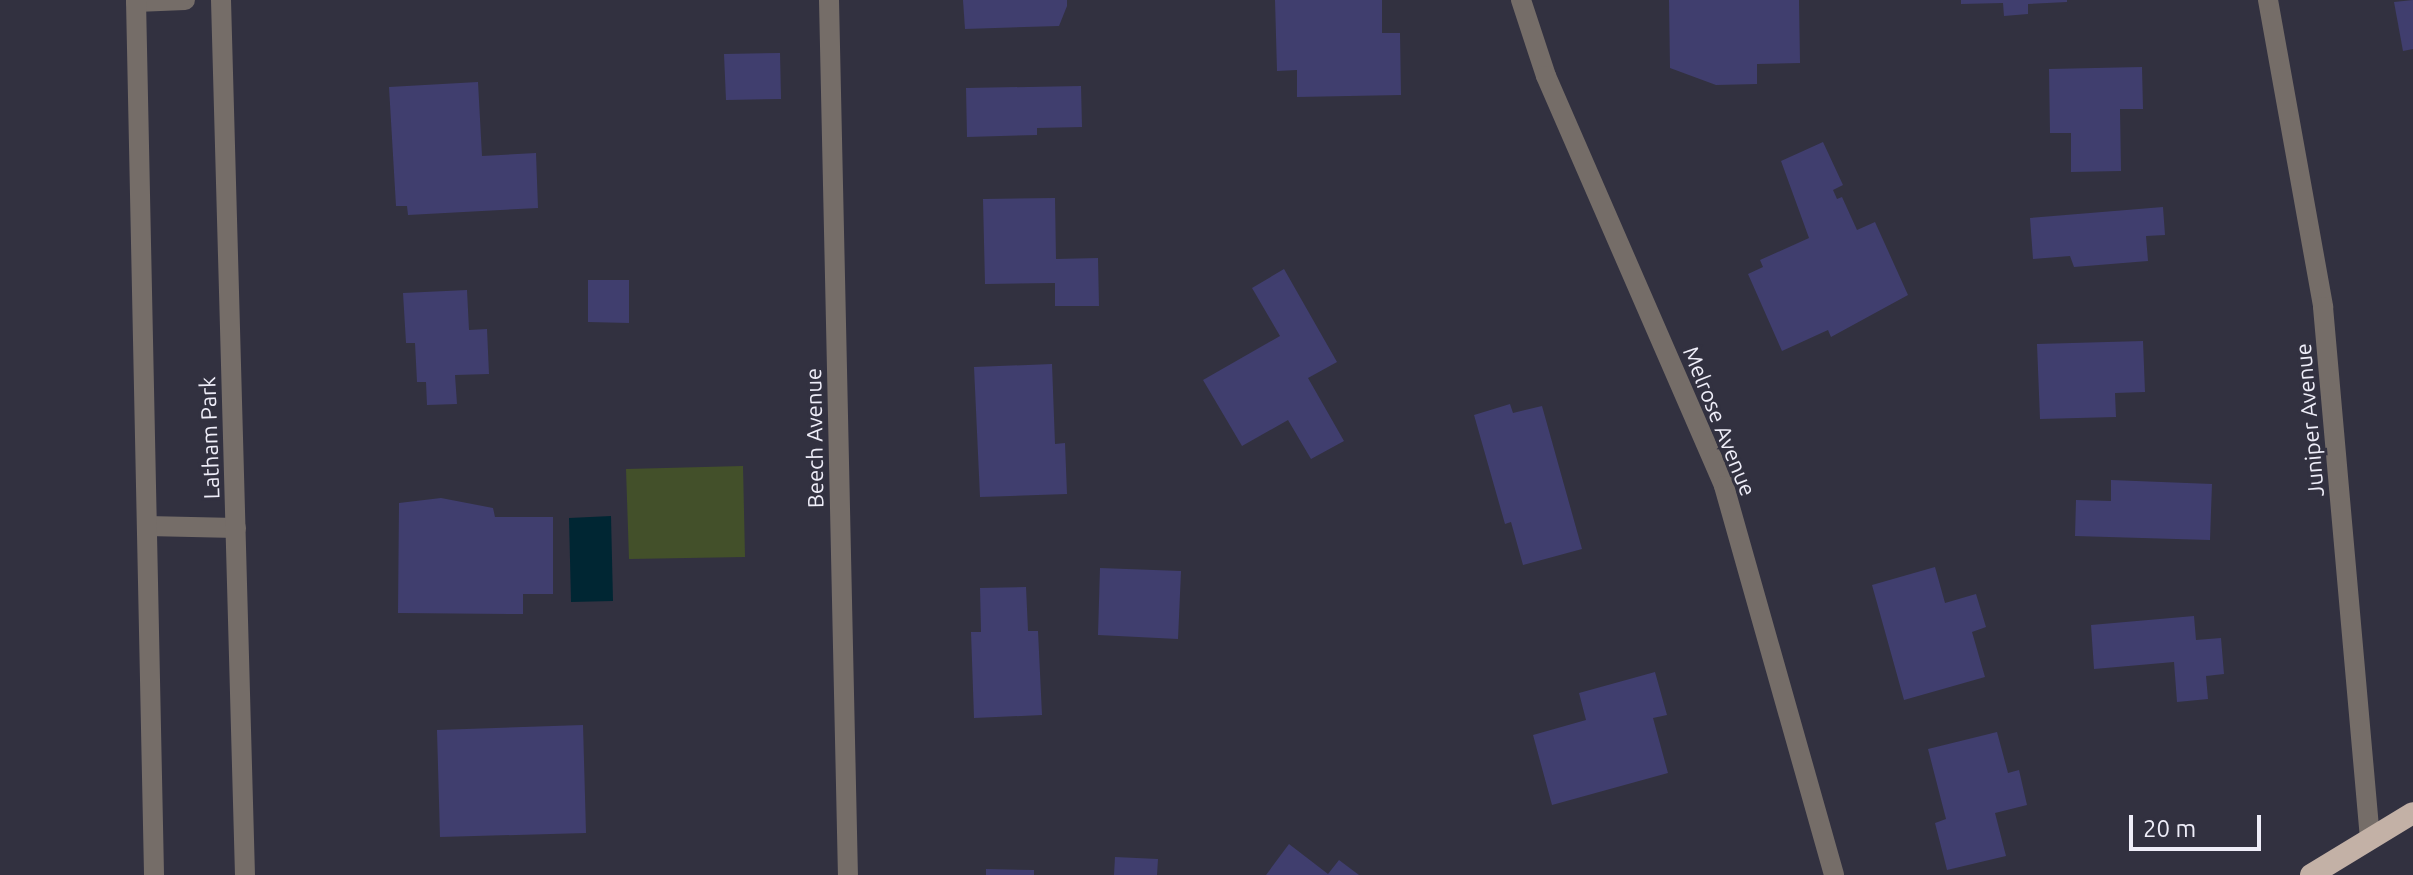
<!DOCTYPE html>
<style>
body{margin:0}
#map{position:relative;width:2413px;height:875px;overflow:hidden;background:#323140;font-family:Ubuntu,sans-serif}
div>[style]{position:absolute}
.green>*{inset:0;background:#43502a}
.water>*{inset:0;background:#002633}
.building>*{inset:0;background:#403e6e}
.service>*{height:20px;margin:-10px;padding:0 10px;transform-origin:10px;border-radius:10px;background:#756d68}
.minor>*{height:20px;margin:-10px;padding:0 10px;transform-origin:10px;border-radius:10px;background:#756d68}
.trunk>*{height:22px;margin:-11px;padding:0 11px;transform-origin:11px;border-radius:11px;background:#c3b1a6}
span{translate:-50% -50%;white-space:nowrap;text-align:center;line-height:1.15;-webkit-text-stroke:6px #323140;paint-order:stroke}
.street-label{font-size:22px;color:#efeef9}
.scale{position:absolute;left:2129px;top:815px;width:132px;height:36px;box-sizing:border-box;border:4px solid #efeef9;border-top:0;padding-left:10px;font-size:24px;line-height:28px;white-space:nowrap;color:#efeef9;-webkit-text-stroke:6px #323140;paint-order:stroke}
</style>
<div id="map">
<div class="green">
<i style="clip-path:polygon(743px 466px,745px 557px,629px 559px,626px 469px)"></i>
</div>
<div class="water">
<i style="clip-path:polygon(611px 516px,613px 601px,571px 602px,569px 518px)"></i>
</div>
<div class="building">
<i style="clip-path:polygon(963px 0,1067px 0,1067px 6px,1059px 26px,965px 29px)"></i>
<i style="clip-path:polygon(1275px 0,1382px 0,1382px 33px,1400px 33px,1401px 95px,1297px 97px,1297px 70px,1277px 71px)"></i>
<i style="clip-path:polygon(1669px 0,1799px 0,1800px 63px,1757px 64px,1757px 84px,1716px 85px,1670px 68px)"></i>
<i style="clip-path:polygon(1961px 0,2067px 0,2067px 2px,2028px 4px,2028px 14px,2004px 16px,2003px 3px,1961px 4px)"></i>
<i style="clip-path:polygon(2413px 0,2413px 49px,2403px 51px,2394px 2px)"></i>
<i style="clip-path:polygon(780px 53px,781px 99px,726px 100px,724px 54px)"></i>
<i style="clip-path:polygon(2142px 67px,2143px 109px,2120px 109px,2121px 171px,2071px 172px,2071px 133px,2050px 133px,2049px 69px)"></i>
<i style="clip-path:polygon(478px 82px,482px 156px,536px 153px,538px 208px,408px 215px,407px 206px,396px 206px,389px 87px)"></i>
<i style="clip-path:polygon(1081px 86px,1082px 127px,1037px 128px,1037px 135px,967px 137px,966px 88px)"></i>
<i style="clip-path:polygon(1823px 142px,1843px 185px,1833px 190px,1837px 199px,1842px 197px,1857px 230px,1875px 222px,1908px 295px,1831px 337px,1828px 330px,1782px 351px,1748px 274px,1763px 267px,1760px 260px,1809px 238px,1781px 161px)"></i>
<i style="clip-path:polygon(1055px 198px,1056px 259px,1098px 258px,1099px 306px,1055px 306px,1055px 283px,985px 284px,983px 199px)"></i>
<i style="clip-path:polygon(2163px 207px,2165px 235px,2146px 236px,2148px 261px,2074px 267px,2070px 256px,2033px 259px,2030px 218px)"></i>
<i style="clip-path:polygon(1284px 269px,1337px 362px,1308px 378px,1344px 441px,1311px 459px,1288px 420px,1242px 446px,1203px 380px,1280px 336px,1252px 288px)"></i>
<i style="clip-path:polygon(588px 280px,629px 280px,629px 323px,588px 322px)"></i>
<i style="clip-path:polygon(467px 290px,469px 330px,487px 329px,489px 374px,455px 375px,457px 404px,427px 405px,426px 382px,417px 382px,415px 343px,406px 343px,403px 293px)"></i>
<i style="clip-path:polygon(2143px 341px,2145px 392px,2115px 393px,2116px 417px,2040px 419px,2037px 344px)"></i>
<i style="clip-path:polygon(1052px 364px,1055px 444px,1065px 443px,1067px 494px,980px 497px,974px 367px)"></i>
<i style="clip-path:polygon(1510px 404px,1513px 413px,1542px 406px,1582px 549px,1523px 565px,1511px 522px,1505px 524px,1474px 415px)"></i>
<i style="clip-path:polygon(2111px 480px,2212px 484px,2210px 540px,2075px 536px,2076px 500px,2111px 501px)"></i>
<i style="clip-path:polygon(441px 498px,493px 508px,495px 517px,553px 517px,553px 594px,523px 594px,523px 614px,398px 613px,399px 503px)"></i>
<i style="clip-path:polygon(1935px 567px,1945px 603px,1976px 594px,1986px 627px,1972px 632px,1985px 677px,1904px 700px,1872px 585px)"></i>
<i style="clip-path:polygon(1100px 568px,1181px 571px,1178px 639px,1098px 635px)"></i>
<i style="clip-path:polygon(1026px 587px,1028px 631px,1038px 631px,1042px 715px,974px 718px,971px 632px,981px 632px,980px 588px)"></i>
<i style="clip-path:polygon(2194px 616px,2196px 640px,2221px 638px,2224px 674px,2206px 676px,2208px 699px,2177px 702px,2174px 662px,2094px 669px,2091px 625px)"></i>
<i style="clip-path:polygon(1655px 672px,1667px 715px,1653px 718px,1668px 773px,1552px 805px,1533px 735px,1586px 720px,1579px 693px)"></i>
<i style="clip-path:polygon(583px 725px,586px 833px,440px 837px,437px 730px)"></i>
<i style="clip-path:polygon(1997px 732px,2008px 773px,2019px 770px,2027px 805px,1995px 813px,2006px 856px,1947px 870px,1935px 823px,1946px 819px,1928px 749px)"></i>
<i style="clip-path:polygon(1289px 844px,1328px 874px,1339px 860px,1359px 875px,1266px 875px)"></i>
<i style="clip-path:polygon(1115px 857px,1158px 859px,1157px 875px,1114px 875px)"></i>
<i style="clip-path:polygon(986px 869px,1034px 870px,1034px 875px,986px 875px)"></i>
</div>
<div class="service">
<i style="left:136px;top:2px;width:49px;rotate:-2.3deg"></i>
<i style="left:147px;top:526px;width:89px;rotate:1.3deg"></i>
</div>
<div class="minor">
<i style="left:136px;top:0;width:875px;rotate:88.82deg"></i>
<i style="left:221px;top:0;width:875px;rotate:88.43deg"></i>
<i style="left:829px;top:0;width:875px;rotate:88.76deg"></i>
<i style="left:1521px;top:0;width:80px;rotate:71.8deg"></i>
<i style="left:1546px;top:76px;width:447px;rotate:66.5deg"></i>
<i style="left:1724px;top:486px;width:404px;rotate:74.2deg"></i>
<i style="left:2268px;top:0;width:312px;rotate:79.8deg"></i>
<i style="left:2323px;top:307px;width:534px;rotate:84.95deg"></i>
</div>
<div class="trunk">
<i style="left:2311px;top:875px;width:119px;rotate:-31.3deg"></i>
</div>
<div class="street-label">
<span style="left:2309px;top:420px;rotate:-95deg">Juniper Avenue</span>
<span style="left:1720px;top:421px;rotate:68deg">Melrose Avenue</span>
<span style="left:209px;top:438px;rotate:-92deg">Latham Park</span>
<span style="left:814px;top:438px;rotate:-91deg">Beech Avenue</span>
</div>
<div class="scale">20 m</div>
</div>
